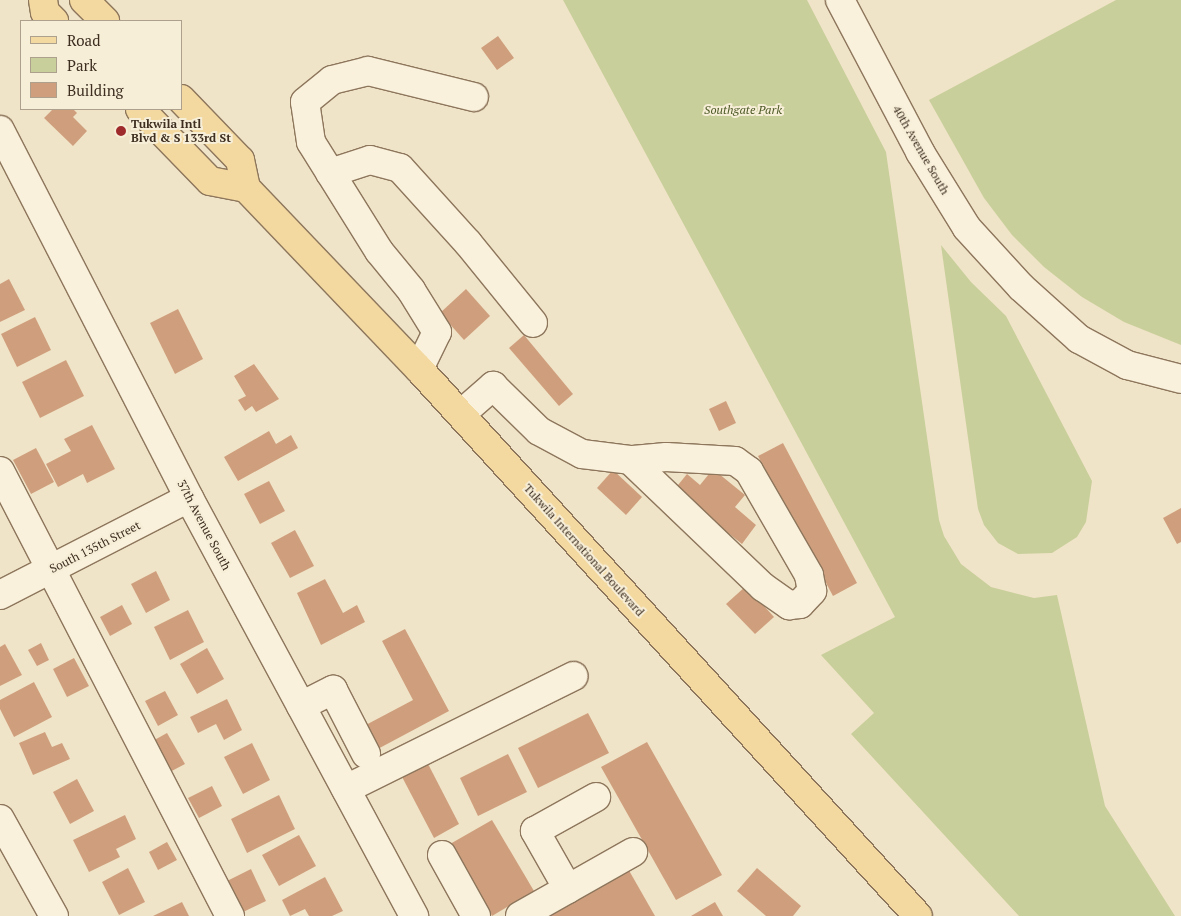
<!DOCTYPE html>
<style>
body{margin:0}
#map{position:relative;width:1181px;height:916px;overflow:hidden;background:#f0e4c8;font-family:"PT Serif",serif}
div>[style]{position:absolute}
.green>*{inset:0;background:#c9cf9b}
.building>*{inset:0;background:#cf9f7d}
.roads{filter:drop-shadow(1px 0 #8d765c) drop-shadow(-1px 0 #8d765c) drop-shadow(0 1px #8d765c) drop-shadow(0 -1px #8d765c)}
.minor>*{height:28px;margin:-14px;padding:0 14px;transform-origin:14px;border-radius:14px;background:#faf1dc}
.major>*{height:28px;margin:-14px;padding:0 14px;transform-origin:14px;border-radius:14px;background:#f3d9a0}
.dots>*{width:14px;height:14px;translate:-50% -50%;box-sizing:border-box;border:2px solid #f7eed8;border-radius:50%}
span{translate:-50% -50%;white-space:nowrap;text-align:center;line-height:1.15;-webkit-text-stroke:4px #f7eed8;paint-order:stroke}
.park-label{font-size:12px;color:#4d5a26;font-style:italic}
.poi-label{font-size:12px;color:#3d2e20;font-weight:700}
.left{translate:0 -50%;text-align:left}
.street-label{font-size:12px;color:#3d2e20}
.legend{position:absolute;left:20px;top:20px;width:162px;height:90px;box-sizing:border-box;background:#f7eed8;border:1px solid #ada18e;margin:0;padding:6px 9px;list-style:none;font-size:15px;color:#3d2e20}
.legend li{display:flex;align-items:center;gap:10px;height:25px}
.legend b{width:25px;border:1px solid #ada18e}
</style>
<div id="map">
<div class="green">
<i style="clip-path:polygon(563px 0,807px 0,886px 152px,939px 520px,944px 536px,961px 564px,991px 587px,1034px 598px,1057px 595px,1105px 806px,1175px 916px,1019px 916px,851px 734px,874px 713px,821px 655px,895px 617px)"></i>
<i style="clip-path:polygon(1116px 0,1181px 0,1181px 345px,1124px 322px,1082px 297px,1044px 267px,1012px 235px,984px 198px,929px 100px)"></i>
<i style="clip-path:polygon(941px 245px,971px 282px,1006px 316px,1092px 481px,1086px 522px,1077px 537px,1052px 553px,1018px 554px,998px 543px,984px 525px,978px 509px)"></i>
</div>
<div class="building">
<i style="clip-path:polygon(498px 36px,514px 58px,497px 70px,481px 48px)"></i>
<i style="clip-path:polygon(53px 109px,73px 109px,77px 113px,73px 117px,87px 131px,73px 146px,44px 118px)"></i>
<i style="clip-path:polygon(9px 279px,25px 310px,0 322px,0 284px)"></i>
<i style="clip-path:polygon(466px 289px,490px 316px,464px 340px,440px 313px)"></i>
<i style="clip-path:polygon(178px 309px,203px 359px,175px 374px,150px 323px)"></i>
<i style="clip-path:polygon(35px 317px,51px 350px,17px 367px,1px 334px)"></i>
<i style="clip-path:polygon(524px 335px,573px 394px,559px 406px,509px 348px)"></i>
<i style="clip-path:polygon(66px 360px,84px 396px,40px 418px,22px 382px)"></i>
<i style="clip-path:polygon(254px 364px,279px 399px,256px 412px,252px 406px,245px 411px,238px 400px,246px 396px,234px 376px)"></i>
<i style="clip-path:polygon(726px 401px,736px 423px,719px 431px,709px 409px)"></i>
<i style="clip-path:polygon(92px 425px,115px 469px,87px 483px,83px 474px,58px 487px,46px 464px,71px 451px,64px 439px)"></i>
<i style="clip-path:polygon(269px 431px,276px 444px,291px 435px,298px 448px,238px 481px,224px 457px)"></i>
<i style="clip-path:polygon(783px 443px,857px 583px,833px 596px,758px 456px)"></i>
<i style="clip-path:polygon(36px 448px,54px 482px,31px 494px,13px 460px)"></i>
<i style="clip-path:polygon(713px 469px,745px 495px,735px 507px,756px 525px,742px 544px,674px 490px,687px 474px,700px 485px)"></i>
<i style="clip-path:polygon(613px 470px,642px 497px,626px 515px,597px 488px)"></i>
<i style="clip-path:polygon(269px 481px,285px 511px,260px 524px,244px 494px)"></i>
<i style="clip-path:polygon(1181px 508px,1181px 542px,1177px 544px,1163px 518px)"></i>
<i style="clip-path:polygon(295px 530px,314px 566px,290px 578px,271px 543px)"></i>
<i style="clip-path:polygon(156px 571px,170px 600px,146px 613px,131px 584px)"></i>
<i style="clip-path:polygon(325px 579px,343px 613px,357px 605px,365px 622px,321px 645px,297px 593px)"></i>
<i style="clip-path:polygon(746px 586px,774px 617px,755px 634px,726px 604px)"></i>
<i style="clip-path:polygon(122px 605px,132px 624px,110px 636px,100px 617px)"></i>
<i style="clip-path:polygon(188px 610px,204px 642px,170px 660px,154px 627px)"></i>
<i style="clip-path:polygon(405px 629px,449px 711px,374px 751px,362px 727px,413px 700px,382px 641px)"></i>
<i style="clip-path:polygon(41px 643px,49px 660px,37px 666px,28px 650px)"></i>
<i style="clip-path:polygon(5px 644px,22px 675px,0 686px,0 647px)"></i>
<i style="clip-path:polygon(207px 648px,224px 679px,197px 694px,180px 664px)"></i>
<i style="clip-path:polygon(74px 658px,89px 686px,67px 697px,53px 669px)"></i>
<i style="clip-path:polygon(34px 682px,52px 717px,14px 737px,0 709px,0 700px)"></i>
<i style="clip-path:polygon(165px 691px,178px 715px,158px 726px,145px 701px)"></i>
<i style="clip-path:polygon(227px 699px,242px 730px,224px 740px,216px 724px,198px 733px,190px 717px)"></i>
<i style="clip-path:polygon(588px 713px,609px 753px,538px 788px,518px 748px)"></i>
<i style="clip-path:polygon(45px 732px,52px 747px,62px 743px,70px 759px,33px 775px,19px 743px)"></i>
<i style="clip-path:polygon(167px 733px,185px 764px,166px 774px,149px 743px)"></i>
<i style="clip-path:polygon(647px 742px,722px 875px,676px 900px,601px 767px)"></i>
<i style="clip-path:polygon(252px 743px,270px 780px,243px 794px,224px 757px)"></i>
<i style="clip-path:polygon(508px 754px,527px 792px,478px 816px,460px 778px)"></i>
<i style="clip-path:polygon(426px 760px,459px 824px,434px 838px,400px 773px)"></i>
<i style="clip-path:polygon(77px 779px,94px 811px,70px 824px,53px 792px)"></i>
<i style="clip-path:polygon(212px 786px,222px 806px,199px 818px,188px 798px)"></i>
<i style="clip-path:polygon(279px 795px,295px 829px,247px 853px,231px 819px)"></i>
<i style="clip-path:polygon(125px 815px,136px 839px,116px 849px,120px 857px,89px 872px,73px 840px)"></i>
<i style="clip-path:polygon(492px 820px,534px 891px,492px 916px,450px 844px)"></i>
<i style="clip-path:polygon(299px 835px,316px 866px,279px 886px,262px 855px)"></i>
<i style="clip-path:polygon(167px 842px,177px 860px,158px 870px,149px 852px)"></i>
<i style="clip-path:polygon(627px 867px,655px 916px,539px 916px)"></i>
<i style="clip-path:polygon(128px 868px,145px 902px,119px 915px,102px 882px)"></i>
<i style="clip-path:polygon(757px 868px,801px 906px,793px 916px,766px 916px,737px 891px)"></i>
<i style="clip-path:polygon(251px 869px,266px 901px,239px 914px,223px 883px)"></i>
<i style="clip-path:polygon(325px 877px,343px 911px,332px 916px,309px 916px,305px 909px,290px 916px,282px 900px)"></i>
<i style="clip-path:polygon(182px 902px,189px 916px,153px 916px)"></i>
<i style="clip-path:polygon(715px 902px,723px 916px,691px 916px)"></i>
</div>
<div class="roads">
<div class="minor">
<i style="left:840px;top:0;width:172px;rotate:62.2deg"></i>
<i style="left:920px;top:152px;width:89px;rotate:58.3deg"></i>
<i style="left:967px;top:228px;width:80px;rotate:47.5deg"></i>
<i style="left:1021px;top:287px;width:78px;rotate:41.9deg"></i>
<i style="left:1079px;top:339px;width:55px;rotate:28.4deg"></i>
<i style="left:1127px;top:365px;width:56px;rotate:14.5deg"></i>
<i style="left:0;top:130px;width:414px;rotate:62.8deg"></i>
<i style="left:189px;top:498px;width:475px;rotate:61.7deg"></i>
<i style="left:330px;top:173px;width:42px;rotate:-18deg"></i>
<i style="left:370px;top:160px;width:31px;rotate:15deg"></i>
<i style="left:400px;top:168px;width:101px;rotate:47.8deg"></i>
<i style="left:468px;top:243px;width:103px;rotate:50.9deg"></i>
<i style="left:419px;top:369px;width:41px;rotate:-64.1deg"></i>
<i style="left:437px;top:332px;width:49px;rotate:-121.8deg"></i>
<i style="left:411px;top:290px;width:50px;rotate:-129.4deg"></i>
<i style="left:379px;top:251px;width:128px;rotate:-122deg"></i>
<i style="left:311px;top:142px;width:40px;rotate:-98.5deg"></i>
<i style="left:305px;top:102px;width:35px;rotate:-39deg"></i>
<i style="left:332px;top:80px;width:37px;rotate:-14deg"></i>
<i style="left:368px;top:71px;width:109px;rotate:13.8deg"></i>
<i style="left:461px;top:414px;width:43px;rotate:-41.2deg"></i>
<i style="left:493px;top:386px;width:64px;rotate:44.4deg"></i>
<i style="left:539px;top:431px;width:49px;rotate:28.1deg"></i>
<i style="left:582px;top:454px;width:48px;rotate:7.1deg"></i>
<i style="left:630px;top:460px;width:184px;rotate:43.7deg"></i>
<i style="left:763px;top:587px;width:32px;rotate:35deg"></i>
<i style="left:789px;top:605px;width:11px;rotate:-5deg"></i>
<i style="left:800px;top:604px;width:18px;rotate:-47deg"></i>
<i style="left:812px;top:591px;width:16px;rotate:-101deg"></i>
<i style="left:809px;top:575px;width:120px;rotate:-120deg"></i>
<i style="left:749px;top:471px;width:17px;rotate:-144deg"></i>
<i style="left:735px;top:461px;width:69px;rotate:-176.7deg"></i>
<i style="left:666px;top:457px;width:36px;rotate:175deg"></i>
<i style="left:0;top:471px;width:501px;rotate:62.67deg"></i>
<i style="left:0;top:595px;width:212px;rotate:-27.2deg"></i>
<i style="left:301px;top:706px;width:36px;rotate:-27deg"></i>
<i style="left:333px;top:690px;width:72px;rotate:62.7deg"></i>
<i style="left:346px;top:789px;width:254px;rotate:-26.4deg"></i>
<i style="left:0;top:819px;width:111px;rotate:60.9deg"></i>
<i style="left:442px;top:855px;width:70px;rotate:60.9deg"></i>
<i style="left:568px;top:889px;width:67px;rotate:-119.6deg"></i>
<i style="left:535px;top:831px;width:70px;rotate:-29.1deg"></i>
<i style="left:520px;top:916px;width:130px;rotate:-29.5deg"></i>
</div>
<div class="major">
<i style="left:43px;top:0;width:12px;rotate:81deg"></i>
<i style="left:45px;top:12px;width:13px;rotate:45deg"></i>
<i style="left:84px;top:0;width:30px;rotate:45deg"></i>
<i style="left:181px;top:99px;width:85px;rotate:46deg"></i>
<i style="left:240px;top:160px;width:29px;rotate:78deg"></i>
<i style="left:246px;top:188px;width:250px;rotate:46.3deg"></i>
<i style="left:419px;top:369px;width:740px;rotate:47.63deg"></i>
<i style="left:140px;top:109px;width:100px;rotate:45.8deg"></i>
<i style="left:210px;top:181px;width:37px;rotate:11deg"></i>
</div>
</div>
<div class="dots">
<i style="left:121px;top:131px;background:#9e2a2b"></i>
</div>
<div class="park-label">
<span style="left:743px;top:110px">Southgate Park</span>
</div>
<div class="poi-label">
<span class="left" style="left:131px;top:131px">Tukwila Intl<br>Blvd &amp; S 133rd St</span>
</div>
<div class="street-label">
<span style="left:921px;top:150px;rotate:60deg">40th Avenue South</span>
<span style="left:204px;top:525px;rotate:62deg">37th Avenue South</span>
<span style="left:95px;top:547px;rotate:-27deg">South 135th Street</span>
<span style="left:584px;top:550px;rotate:48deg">Tukwila International Boulevard</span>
</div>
<ul class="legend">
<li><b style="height:6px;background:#f3d9a0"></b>Road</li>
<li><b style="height:14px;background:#c9cf9b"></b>Park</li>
<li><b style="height:14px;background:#cf9f7d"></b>Building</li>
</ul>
</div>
